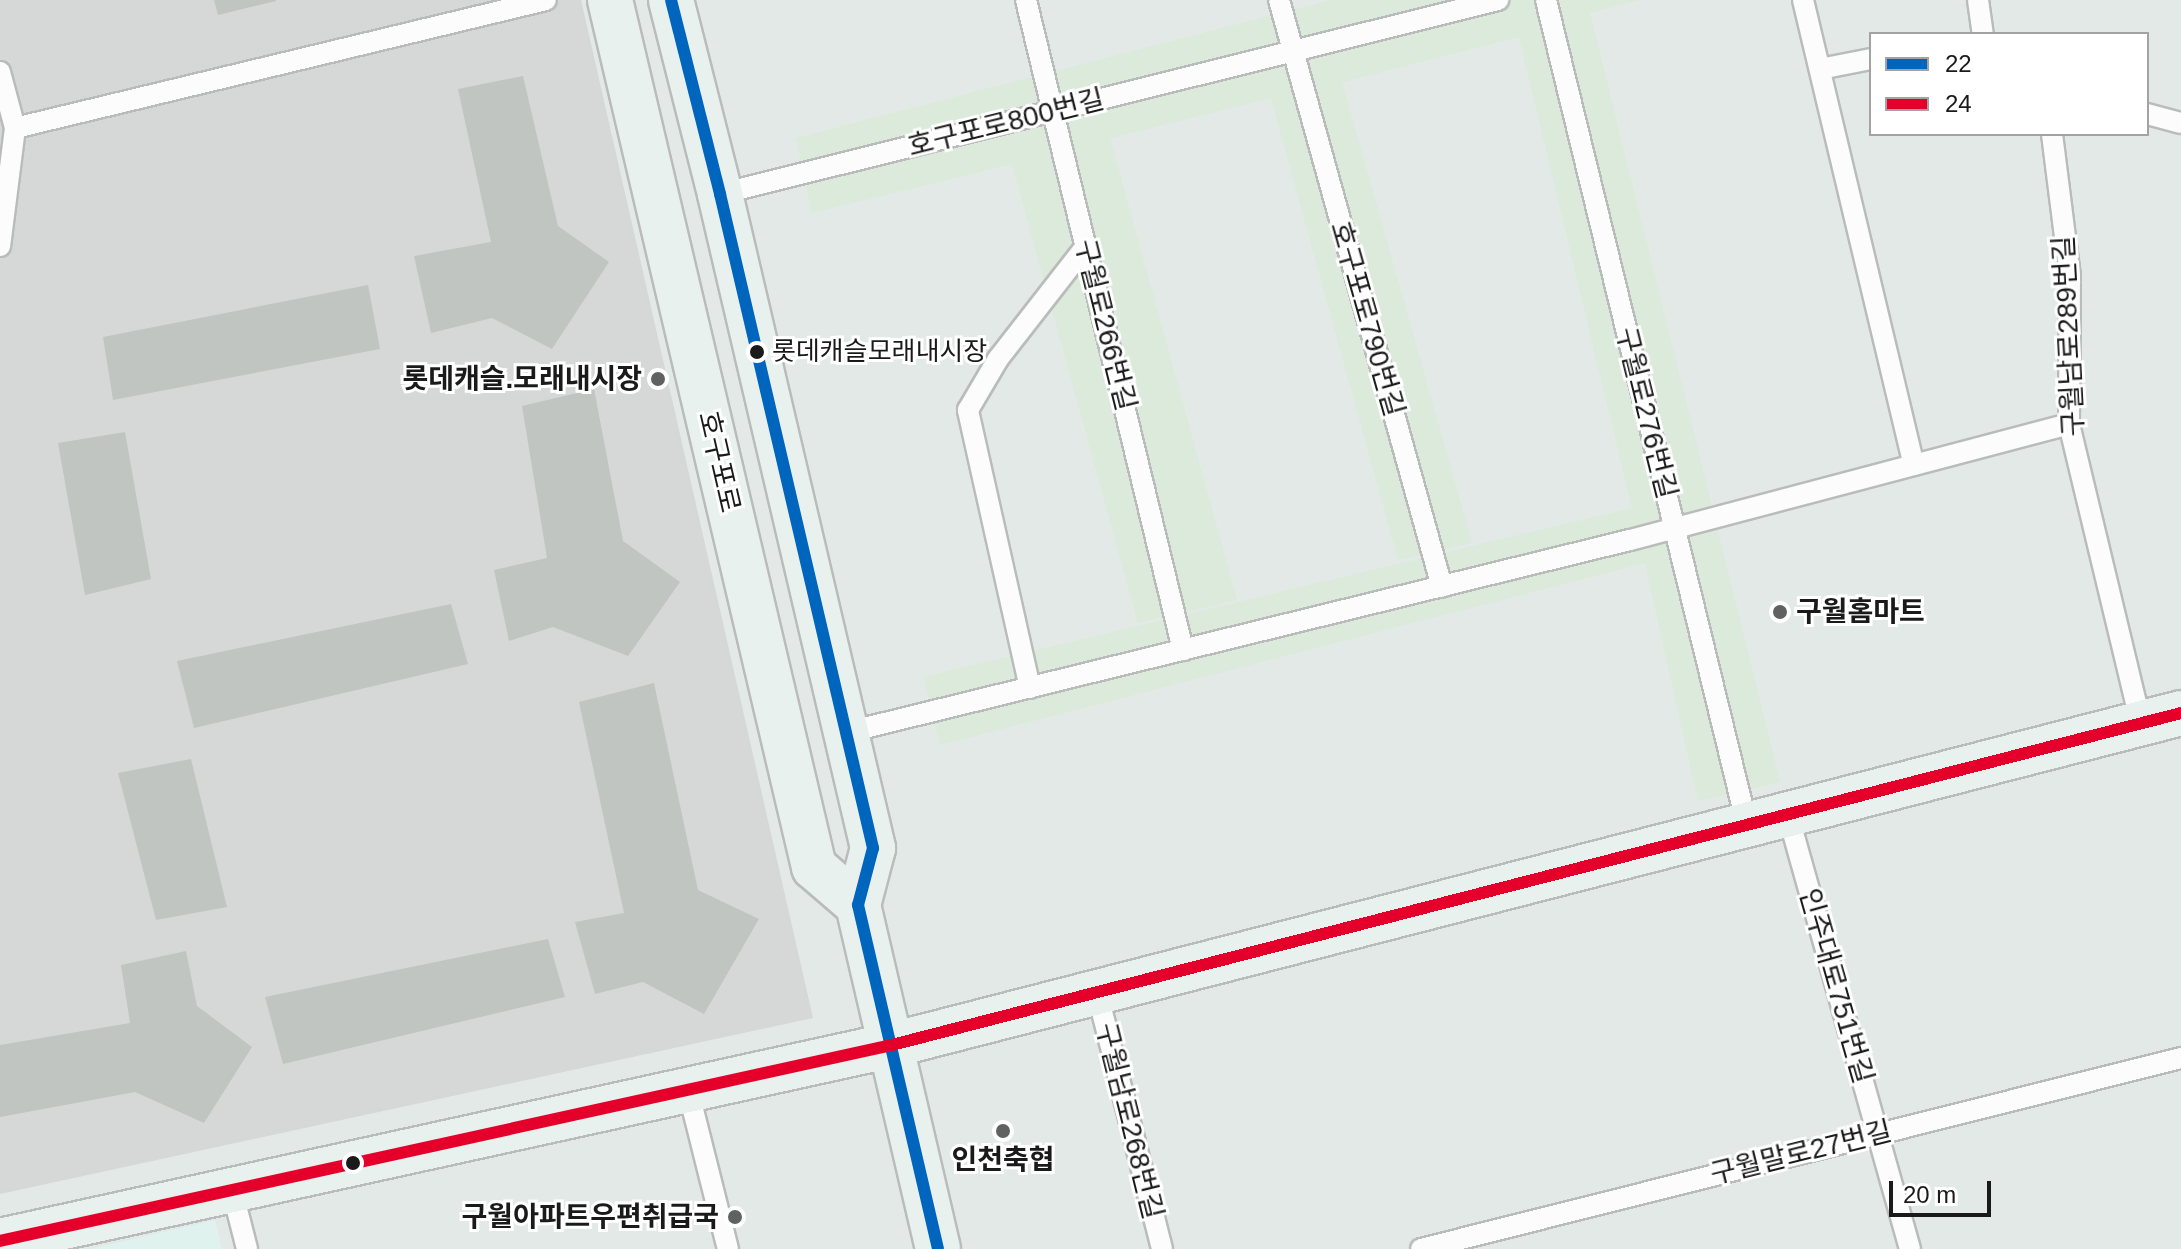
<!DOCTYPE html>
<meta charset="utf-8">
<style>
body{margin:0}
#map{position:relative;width:2181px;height:1249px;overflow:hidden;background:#e3e9e6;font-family:Helvetica,"Noto Sans KR",sans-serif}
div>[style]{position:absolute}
.residential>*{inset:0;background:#d5d8d6}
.commercial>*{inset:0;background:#dbeada}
.education>*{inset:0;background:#dff2ee}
.building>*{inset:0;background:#c0c5c2}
.roads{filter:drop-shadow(2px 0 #b9bcbb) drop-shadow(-2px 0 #b9bcbb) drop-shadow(0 2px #b9bcbb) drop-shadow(0 -2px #b9bcbb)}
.lane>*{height:20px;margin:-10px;padding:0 10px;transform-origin:10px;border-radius:10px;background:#fbfcfb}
.secondary>*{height:44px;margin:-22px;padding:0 22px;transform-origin:22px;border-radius:22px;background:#e9f1ef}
.bus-1>*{height:12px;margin:-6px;padding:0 6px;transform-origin:6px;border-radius:6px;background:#0065bd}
.bus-2>*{height:12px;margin:-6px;padding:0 6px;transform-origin:6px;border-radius:6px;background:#e4002b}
.dots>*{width:22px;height:22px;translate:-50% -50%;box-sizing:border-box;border:4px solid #fff;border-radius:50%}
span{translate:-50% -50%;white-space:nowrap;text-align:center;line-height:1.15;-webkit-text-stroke:6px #fff;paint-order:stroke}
.bus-label{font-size:26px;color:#1a1a1a}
.left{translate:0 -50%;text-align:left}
.street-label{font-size:28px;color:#1a1a1a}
.poi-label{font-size:28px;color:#1a1a1a;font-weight:700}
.right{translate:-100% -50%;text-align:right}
.legend{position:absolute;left:1869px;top:32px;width:280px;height:104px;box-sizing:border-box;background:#fff;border:2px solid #a3a3a3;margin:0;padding:10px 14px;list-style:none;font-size:24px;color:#1a1a1a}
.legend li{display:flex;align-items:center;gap:16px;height:40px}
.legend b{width:40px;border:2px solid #a3a3a3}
.scale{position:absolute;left:1889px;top:1181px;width:102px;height:36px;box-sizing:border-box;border:4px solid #1a1a1a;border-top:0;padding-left:10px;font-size:24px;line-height:28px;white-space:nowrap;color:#1a1a1a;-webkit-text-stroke:6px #fff;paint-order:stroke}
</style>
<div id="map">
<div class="residential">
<i style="clip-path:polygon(0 0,581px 0,813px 1018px,0 1194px)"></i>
</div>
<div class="commercial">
<i style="clip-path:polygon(1331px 0,1640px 0,1590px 13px,1780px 782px,1698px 801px,1645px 563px,940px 745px,924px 677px,1632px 508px,1519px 37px,1342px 82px,1472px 543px,1398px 560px,1271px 98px,1110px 138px,1237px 600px,1138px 623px,1012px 164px,812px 213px,796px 138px)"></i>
</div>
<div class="education">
<i style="clip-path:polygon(215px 1220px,222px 1249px,90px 1249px)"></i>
</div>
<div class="building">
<i style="clip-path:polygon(214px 0,276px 0,276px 1px,218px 15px)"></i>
<i style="clip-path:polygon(523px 76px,558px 226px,609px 262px,552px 349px,492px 318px,431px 333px,414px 256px,491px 242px,458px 89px)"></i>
<i style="clip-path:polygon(368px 285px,380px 349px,113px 400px,103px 337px)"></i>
<i style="clip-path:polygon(594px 389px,623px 541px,680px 582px,628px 656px,553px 627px,509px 641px,494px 570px,547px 558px,522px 406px)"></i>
<i style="clip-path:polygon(125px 432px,151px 579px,85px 595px,58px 443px)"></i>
<i style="clip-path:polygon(451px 604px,468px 664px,194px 728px,177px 661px)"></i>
<i style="clip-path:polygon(654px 683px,698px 890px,759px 919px,704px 1014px,643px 982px,595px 994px,575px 922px,624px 913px,579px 702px)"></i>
<i style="clip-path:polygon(191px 759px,227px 907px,156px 920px,118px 773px)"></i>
<i style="clip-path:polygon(548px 939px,565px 997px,283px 1064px,265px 997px)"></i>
<i style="clip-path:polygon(186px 951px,197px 1006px,252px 1047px,204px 1123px,135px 1092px,0 1117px,0 1045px,130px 1023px,121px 965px)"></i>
</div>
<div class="roads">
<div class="lane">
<i style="left:1026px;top:0;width:669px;rotate:76.42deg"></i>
<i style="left:1279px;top:0;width:609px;rotate:74.48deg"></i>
<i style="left:1546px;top:0;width:849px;rotate:76.31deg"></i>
<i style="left:1803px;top:0;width:478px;rotate:76.6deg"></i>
<i style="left:1978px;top:0;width:34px;rotate:82deg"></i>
<i style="left:1820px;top:69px;width:52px;rotate:-11.1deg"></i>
<i style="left:0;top:72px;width:58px;rotate:75deg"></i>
<i style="left:15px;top:128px;width:119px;rotate:97.2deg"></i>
<i style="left:2147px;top:114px;width:35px;rotate:15deg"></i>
<i style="left:15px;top:128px;width:546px;rotate:-13.55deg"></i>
<i style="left:2052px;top:134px;width:143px;rotate:82.8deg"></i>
<i style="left:2070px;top:276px;width:148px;rotate:90.4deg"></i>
<i style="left:2069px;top:424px;width:308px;rotate:76.5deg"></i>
<i style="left:720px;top:194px;width:802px;rotate:-14deg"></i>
<i style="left:1030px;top:688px;width:285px;rotate:-102.6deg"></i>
<i style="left:968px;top:410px;width:59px;rotate:-59.5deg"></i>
<i style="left:998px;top:359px;width:143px;rotate:-52.1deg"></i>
<i style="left:844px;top:733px;width:809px;rotate:-13.8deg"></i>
<i style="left:1630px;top:540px;width:454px;rotate:-14.8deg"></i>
<i style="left:1788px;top:815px;width:451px;rotate:74.3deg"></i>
<i style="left:1097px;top:992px;width:265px;rotate:75.8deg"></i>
<i style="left:688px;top:1090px;width:164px;rotate:75.9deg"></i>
<i style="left:232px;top:1190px;width:61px;rotate:75.7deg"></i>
<i style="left:1421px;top:1249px;width:784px;rotate:-14.11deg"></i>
</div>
<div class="secondary">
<i style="left:610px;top:0;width:891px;rotate:76.76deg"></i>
<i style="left:814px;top:867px;width:58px;rotate:40.8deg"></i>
<i style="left:671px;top:0;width:200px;rotate:75.8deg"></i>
<i style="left:720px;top:194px;width:672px;rotate:76.83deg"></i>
<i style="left:873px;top:848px;width:59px;rotate:104.7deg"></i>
<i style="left:858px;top:905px;width:353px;rotate:76.9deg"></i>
<i style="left:0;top:1241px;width:909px;rotate:-12.39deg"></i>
<i style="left:888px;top:1046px;width:1335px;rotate:-14.44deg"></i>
</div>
</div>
<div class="bus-1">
<i style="left:671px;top:0;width:200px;rotate:75.8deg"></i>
<i style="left:720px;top:194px;width:672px;rotate:76.83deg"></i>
<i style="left:873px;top:848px;width:59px;rotate:104.7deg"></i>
<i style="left:858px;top:905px;width:353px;rotate:76.9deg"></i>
</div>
<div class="bus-2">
<i style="left:0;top:1241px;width:909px;rotate:-12.39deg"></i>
<i style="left:888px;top:1046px;width:1335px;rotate:-14.44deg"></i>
</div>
<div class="dots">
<i style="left:757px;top:352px;background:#1a1a1a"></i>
<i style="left:658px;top:379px;background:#606261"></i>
<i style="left:1780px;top:612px;background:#606261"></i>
<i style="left:1003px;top:1131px;background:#606261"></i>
<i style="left:353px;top:1163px;background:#1a1a1a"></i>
<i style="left:735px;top:1217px;background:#606261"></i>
</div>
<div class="bus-label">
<span class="left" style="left:772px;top:352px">롯데캐슬모래내시장</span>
</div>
<div class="street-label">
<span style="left:1006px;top:123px;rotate:-14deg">호구포로800번길</span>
<span style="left:1367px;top:319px;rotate:74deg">호구포로790번길</span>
<span style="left:1105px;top:325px;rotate:76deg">구월로266번길</span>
<span style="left:2069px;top:336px;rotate:-93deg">구월남로289번길</span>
<span style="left:1646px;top:413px;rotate:76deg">구월로276번길</span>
<span style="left:719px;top:462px;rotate:77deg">호구포로</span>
<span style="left:1836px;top:986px;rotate:74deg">인주대로751번길</span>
<span style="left:1129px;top:1121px;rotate:76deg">구월남로268번길</span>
<span style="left:1801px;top:1153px;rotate:-14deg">구월말로27번길</span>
</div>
<div class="poi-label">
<span class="right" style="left:642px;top:379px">롯데캐슬.모래내시장</span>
<span class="left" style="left:1796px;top:612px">구월홈마트</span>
<span style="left:1003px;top:1160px">인천축협</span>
<span class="right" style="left:719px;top:1217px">구월아파트우편취급국</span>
</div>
<ul class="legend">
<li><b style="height:10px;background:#0065bd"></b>22</li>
<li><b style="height:10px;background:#e4002b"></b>24</li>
</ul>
<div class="scale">20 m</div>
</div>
